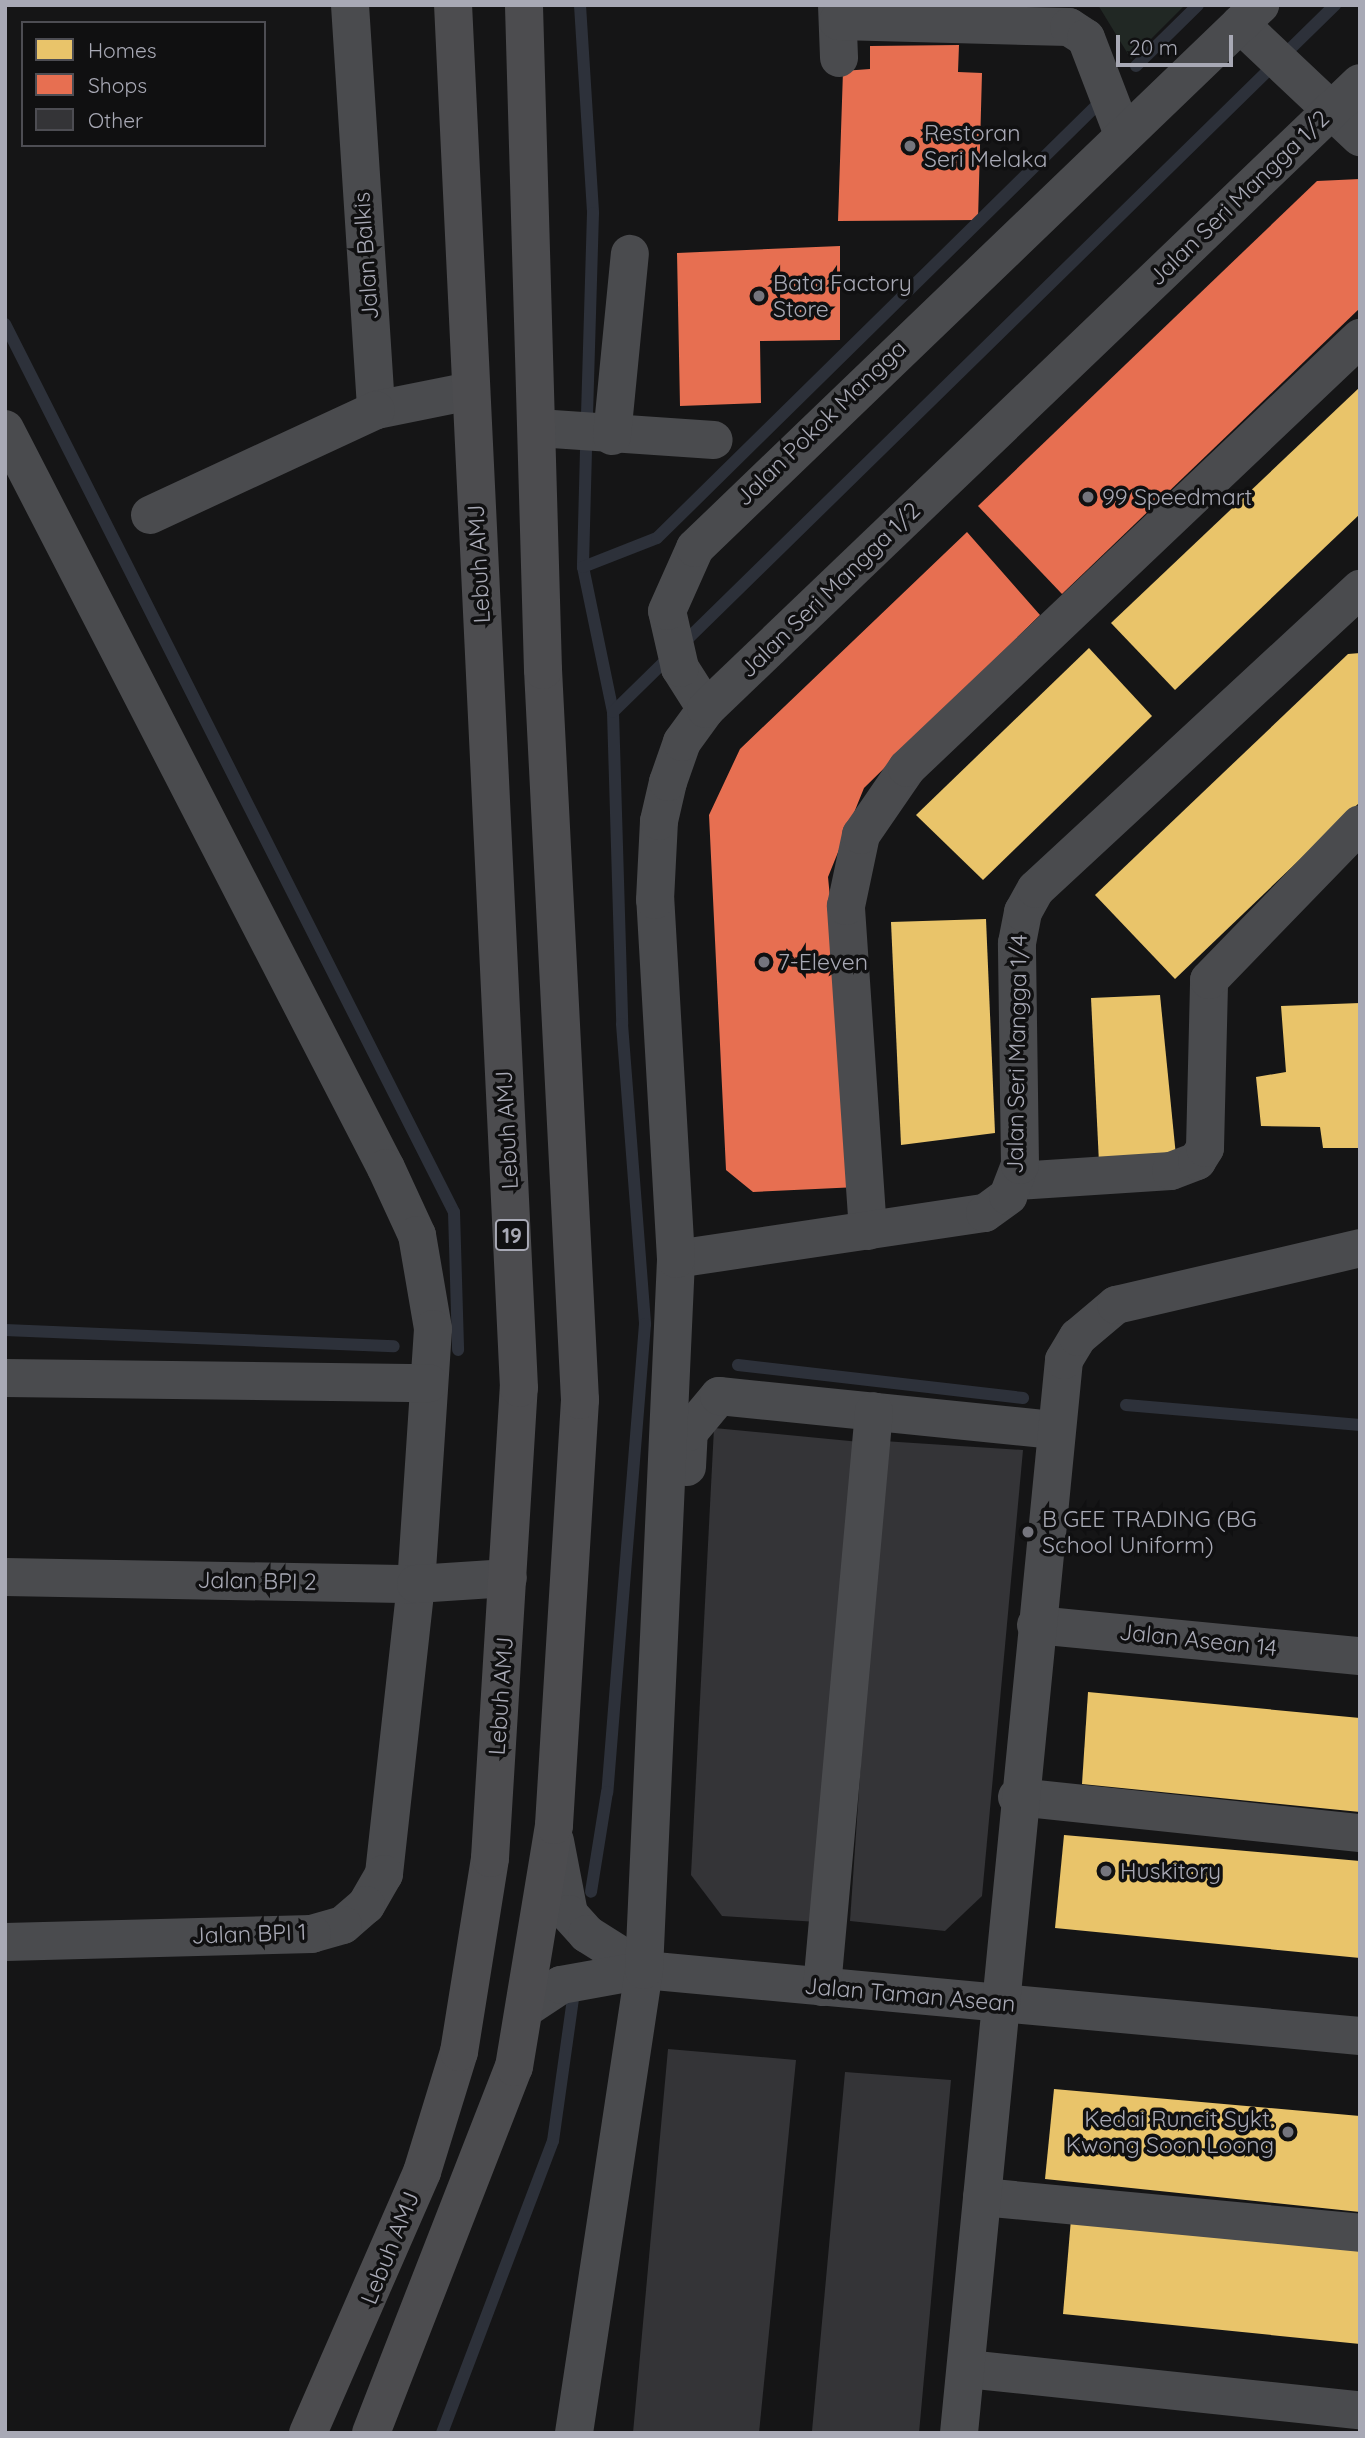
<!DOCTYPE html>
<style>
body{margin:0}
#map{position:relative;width:1365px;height:2438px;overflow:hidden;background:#151516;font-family:Quicksand,sans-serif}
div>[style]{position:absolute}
.green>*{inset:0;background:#212824}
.homes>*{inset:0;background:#e9c46a}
.shops>*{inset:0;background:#e76f51}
.stream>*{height:12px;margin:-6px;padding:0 6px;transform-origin:6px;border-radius:6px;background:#2d313a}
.building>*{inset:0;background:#343437}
.minor>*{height:38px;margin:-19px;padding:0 19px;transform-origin:19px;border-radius:19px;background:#4a4b4e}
.highway>*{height:38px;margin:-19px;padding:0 19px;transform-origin:19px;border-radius:19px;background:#4c4c4f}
.dots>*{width:19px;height:19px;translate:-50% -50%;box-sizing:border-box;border:4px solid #101011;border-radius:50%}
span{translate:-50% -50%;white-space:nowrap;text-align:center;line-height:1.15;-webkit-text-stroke:7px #101011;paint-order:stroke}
.shield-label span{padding:2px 5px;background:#101011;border:2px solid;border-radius:5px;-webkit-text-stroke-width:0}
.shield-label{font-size:21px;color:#a8a9b5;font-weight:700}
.poi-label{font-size:23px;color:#a8a9b5}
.left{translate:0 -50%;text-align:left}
.right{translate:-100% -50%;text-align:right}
.street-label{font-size:23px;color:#a8a9b5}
.frame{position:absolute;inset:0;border:7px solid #a8a9b5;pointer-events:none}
.legend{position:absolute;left:21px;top:21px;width:245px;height:126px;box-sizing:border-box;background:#101011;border:2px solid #4d4d53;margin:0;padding:9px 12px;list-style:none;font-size:21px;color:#a8a9b5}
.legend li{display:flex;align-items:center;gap:14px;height:35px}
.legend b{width:35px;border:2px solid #4d4d53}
.scale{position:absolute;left:1116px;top:35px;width:117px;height:32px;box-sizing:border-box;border:4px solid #a8a9b5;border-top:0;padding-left:9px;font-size:21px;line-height:24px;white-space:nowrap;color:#a8a9b5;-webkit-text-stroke:5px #101011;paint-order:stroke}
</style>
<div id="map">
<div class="green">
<i style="clip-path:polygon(1098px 5px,1185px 5px,1131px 59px)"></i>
</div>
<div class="homes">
<i style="clip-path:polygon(1360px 387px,1360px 514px,1175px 690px,1111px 623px)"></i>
<i style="clip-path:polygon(1089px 648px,1152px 716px,983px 880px,916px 815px)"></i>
<i style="clip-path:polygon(1360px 653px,1360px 802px,1175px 979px,1095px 895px,1348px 654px)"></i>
<i style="clip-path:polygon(986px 919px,995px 1133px,901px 1145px,891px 922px)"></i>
<i style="clip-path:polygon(1160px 995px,1176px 1156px,1099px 1163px,1091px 998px)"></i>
<i style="clip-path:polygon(1360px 1003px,1360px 1148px,1323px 1148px,1320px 1127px,1261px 1126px,1256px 1077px,1286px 1072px,1281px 1006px)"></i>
<i style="clip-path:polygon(1088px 1692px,1360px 1718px,1360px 1812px,1082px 1784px)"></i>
<i style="clip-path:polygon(1064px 1835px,1360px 1861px,1360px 1958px,1055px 1928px)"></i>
<i style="clip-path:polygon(1054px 2089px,1360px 2116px,1360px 2212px,1045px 2179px)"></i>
<i style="clip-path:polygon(1071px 2219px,1360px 2250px,1360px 2344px,1063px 2314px)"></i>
</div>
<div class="shops">
<i style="clip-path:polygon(959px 45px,958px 72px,982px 73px,978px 220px,838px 221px,843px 71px,870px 69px,870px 46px)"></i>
<i style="clip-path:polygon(1360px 179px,1360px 308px,1062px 594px,978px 506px,1317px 181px)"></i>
<i style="clip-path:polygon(840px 246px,840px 340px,760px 341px,761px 403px,680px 406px,677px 253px)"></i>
<i style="clip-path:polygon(967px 532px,1040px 615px,864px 788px,828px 877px,858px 1187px,753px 1192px,726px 1170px,709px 815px,740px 749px)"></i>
</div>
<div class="stream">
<i style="left:580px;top:5px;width:208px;rotate:86.4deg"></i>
<i style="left:593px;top:213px;width:200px;rotate:91.7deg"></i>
<i style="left:1136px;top:66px;width:87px;rotate:-44.5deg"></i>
<i style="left:5px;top:324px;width:995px;rotate:63.18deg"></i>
<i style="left:454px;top:1212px;width:138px;rotate:88.3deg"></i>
<i style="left:586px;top:450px;width:117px;rotate:91.5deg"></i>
<i style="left:583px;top:567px;width:148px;rotate:78.3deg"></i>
<i style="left:613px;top:712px;width:312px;rotate:88.3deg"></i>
<i style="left:622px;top:1024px;width:301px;rotate:85.6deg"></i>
<i style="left:645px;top:1324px;width:470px;rotate:94.6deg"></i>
<i style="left:607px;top:1792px;width:101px;rotate:99.1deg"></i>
<i style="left:583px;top:567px;width:79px;rotate:-21.4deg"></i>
<i style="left:657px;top:538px;width:623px;rotate:-44.54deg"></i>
<i style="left:613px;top:712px;width:1011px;rotate:-44.4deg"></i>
<i style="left:5px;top:1330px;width:389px;rotate:2.4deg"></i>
<i style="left:738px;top:1365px;width:287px;rotate:6.6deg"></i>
<i style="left:1126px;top:1405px;width:235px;rotate:4.9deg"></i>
<i style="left:442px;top:2433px;width:312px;rotate:-69.2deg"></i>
<i style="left:553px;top:2141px;width:144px;rotate:-82deg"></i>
</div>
<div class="building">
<i style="clip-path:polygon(714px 1428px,860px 1442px,818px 1922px,722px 1916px,691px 1875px)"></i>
<i style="clip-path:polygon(883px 1441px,1023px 1450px,982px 1896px,945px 1931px,850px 1921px)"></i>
<i style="clip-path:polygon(668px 2049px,796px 2060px,759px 2433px,633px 2433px)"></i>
<i style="clip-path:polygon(845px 2072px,951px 2080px,919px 2433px,812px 2431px)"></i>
</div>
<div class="minor">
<i style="left:350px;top:5px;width:406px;rotate:86.3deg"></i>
<i style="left:376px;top:410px;width:97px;rotate:-11.3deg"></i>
<i style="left:837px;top:5px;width:53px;rotate:87.8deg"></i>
<i style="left:838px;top:21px;width:231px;rotate:1.5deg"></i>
<i style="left:1069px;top:27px;width:20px;rotate:33deg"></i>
<i style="left:1086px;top:38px;width:101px;rotate:69deg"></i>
<i style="left:1240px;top:24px;width:165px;rotate:43.3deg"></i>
<i style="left:538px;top:428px;width:176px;rotate:3.9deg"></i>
<i style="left:5px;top:429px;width:831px;rotate:62.73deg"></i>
<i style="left:386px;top:1168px;width:74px;rotate:65.2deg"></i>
<i style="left:417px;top:1235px;width:95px;rotate:80.3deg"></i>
<i style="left:433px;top:1329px;width:256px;rotate:93.8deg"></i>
<i style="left:416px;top:1584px;width:292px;rotate:96.3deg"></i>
<i style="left:384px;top:1874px;width:36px;rotate:120deg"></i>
<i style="left:366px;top:1905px;width:30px;rotate:139deg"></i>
<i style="left:343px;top:1925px;width:32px;rotate:164deg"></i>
<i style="left:312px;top:1934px;width:307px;rotate:178.5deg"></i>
<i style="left:612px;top:436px;width:183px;rotate:-84.4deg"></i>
<i style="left:150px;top:515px;width:249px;rotate:-24.9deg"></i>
<i style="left:706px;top:709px;width:49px;rotate:-122.4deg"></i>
<i style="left:680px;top:668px;width:58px;rotate:-102.8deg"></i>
<i style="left:667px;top:611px;width:69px;rotate:-66deg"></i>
<i style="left:695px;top:548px;width:784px;rotate:-43.86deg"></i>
<i style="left:1017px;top:1181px;width:154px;rotate:-3.7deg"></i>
<i style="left:1171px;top:1171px;width:28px;rotate:-21deg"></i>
<i style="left:1197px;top:1161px;width:15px;rotate:-58deg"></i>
<i style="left:1205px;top:1148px;width:168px;rotate:-88.6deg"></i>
<i style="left:1209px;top:980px;width:217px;rotate:-45.9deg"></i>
<i style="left:868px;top:1231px;width:326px;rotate:-93.9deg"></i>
<i style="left:846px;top:906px;width:73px;rotate:-78.1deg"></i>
<i style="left:861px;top:835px;width:81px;rotate:-55.5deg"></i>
<i style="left:907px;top:768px;width:625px;rotate:-43.51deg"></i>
<i style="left:676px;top:1259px;width:312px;rotate:-8.5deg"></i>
<i style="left:985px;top:1213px;width:29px;rotate:-36deg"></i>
<i style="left:1008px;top:1196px;width:33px;rotate:-69deg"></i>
<i style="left:1020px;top:1165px;width:222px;rotate:-90.8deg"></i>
<i style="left:1017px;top:943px;width:32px;rotate:-79deg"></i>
<i style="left:1023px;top:912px;width:26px;rotate:-61deg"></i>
<i style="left:1036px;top:889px;width:442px;rotate:-42.8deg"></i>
<i style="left:5px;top:1378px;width:424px;rotate:0.7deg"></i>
<i style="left:687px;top:1467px;width:35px;rotate:-87deg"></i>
<i style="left:689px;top:1432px;width:47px;rotate:-50.2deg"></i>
<i style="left:719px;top:1396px;width:338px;rotate:5.8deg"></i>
<i style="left:5px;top:1577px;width:411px;rotate:1deg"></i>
<i style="left:416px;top:1584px;width:92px;rotate:-3.7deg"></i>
<i style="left:1036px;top:1625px;width:325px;rotate:5.5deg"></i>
<i style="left:1017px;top:1797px;width:345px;rotate:6deg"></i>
<i style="left:555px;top:1841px;width:74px;rotate:79.1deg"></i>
<i style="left:569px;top:1914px;width:27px;rotate:48deg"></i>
<i style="left:587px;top:1934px;width:67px;rotate:32.3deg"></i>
<i style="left:644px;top:1970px;width:719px;rotate:5.27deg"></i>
<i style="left:822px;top:1987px;width:578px;rotate:-84.84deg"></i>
<i style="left:526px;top:2008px;width:42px;rotate:-33.3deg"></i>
<i style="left:561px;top:1985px;width:84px;rotate:-10.2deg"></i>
<i style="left:982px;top:2197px;width:380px;rotate:5.4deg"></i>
<i style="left:967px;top:2369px;width:395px;rotate:6deg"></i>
<i style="left:574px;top:2433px;width:468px;rotate:-81.4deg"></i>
<i style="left:644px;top:1970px;width:712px;rotate:-87.42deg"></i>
<i style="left:676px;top:1259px;width:360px;rotate:-93.3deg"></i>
<i style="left:655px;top:900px;width:79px;rotate:-87.1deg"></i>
<i style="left:659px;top:821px;width:40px;rotate:-77deg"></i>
<i style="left:668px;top:782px;width:42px;rotate:-70.7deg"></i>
<i style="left:682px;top:742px;width:41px;rotate:-54deg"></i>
<i style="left:706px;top:709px;width:905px;rotate:-43.75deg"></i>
<i style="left:959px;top:2433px;width:1078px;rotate:-84.41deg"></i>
<i style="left:1064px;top:1360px;width:27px;rotate:-59deg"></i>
<i style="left:1078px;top:1337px;width:50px;rotate:-40.1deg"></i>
<i style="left:1116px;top:1305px;width:251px;rotate:-13.1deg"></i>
</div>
<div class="highway">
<i style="left:308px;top:2433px;width:285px;rotate:-66.4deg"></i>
<i style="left:422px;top:2172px;width:126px;rotate:-72.9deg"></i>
<i style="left:459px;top:2052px;width:196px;rotate:-80.9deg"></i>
<i style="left:490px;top:1858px;width:471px;rotate:-86.5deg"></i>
<i style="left:519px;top:1388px;width:1385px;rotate:-92.73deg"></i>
<i style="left:371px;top:2433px;width:393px;rotate:-68.7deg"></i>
<i style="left:514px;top:2067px;width:245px;rotate:-80.6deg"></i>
<i style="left:554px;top:1825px;width:426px;rotate:-86.5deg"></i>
<i style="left:580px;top:1400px;width:731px;rotate:-92.9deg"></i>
<i style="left:543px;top:670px;width:665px;rotate:-91.64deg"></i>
</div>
<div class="dots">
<i style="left:910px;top:146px;background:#75757d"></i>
<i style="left:759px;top:296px;background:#75757d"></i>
<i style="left:1088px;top:497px;background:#75757d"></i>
<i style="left:764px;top:962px;background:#75757d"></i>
<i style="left:1028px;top:1532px;background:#75757d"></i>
<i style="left:1106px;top:1871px;background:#75757d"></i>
<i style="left:1288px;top:2132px;background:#75757d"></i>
</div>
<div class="shield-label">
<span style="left:512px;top:1235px">19</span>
</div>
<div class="poi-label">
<span class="left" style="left:924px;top:146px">Restoran<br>Seri Melaka</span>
<span class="left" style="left:773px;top:296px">Bata Factory<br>Store</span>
<span class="left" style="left:1102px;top:497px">99 Speedmart</span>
<span class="left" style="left:778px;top:962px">7-Eleven</span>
<span class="left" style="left:1042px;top:1532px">B GEE TRADING (BG<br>School Uniform)</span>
<span class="left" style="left:1120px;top:1871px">Huskitory</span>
<span class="right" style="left:1274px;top:2132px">Kedai Runcit Sykt.<br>Kwong Soon Loong</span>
</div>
<div class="street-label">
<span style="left:1239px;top:198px;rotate:-44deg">Jalan Seri Mangga 1/2</span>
<span style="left:366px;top:256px;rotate:-94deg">Jalan Balkis</span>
<span style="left:821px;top:423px;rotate:-44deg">Jalan Pokok Mangga</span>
<span style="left:479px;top:564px;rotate:-93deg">Lebuh AMJ</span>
<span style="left:830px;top:590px;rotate:-44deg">Jalan Seri Mangga 1/2</span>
<span style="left:1017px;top:1054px;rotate:-89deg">Jalan Seri Mangga 1/4</span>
<span style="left:507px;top:1130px;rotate:-93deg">Lebuh AMJ</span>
<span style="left:257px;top:1581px;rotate:1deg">Jalan BPI 2</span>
<span style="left:1198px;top:1640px;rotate:6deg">Jalan Asean 14</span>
<span style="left:501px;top:1696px;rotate:-86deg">Lebuh AMJ</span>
<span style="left:249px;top:1934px;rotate:-2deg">Jalan BPI 1</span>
<span style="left:910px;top:1995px;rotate:5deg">Jalan Taman Asean</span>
<span style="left:390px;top:2248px;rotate:-68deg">Lebuh AMJ</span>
</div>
<div class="frame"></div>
<ul class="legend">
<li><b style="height:19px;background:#e9c46a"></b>Homes</li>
<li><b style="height:19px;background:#e76f51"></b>Shops</li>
<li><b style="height:19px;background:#343437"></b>Other</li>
</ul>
<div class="scale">20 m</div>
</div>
